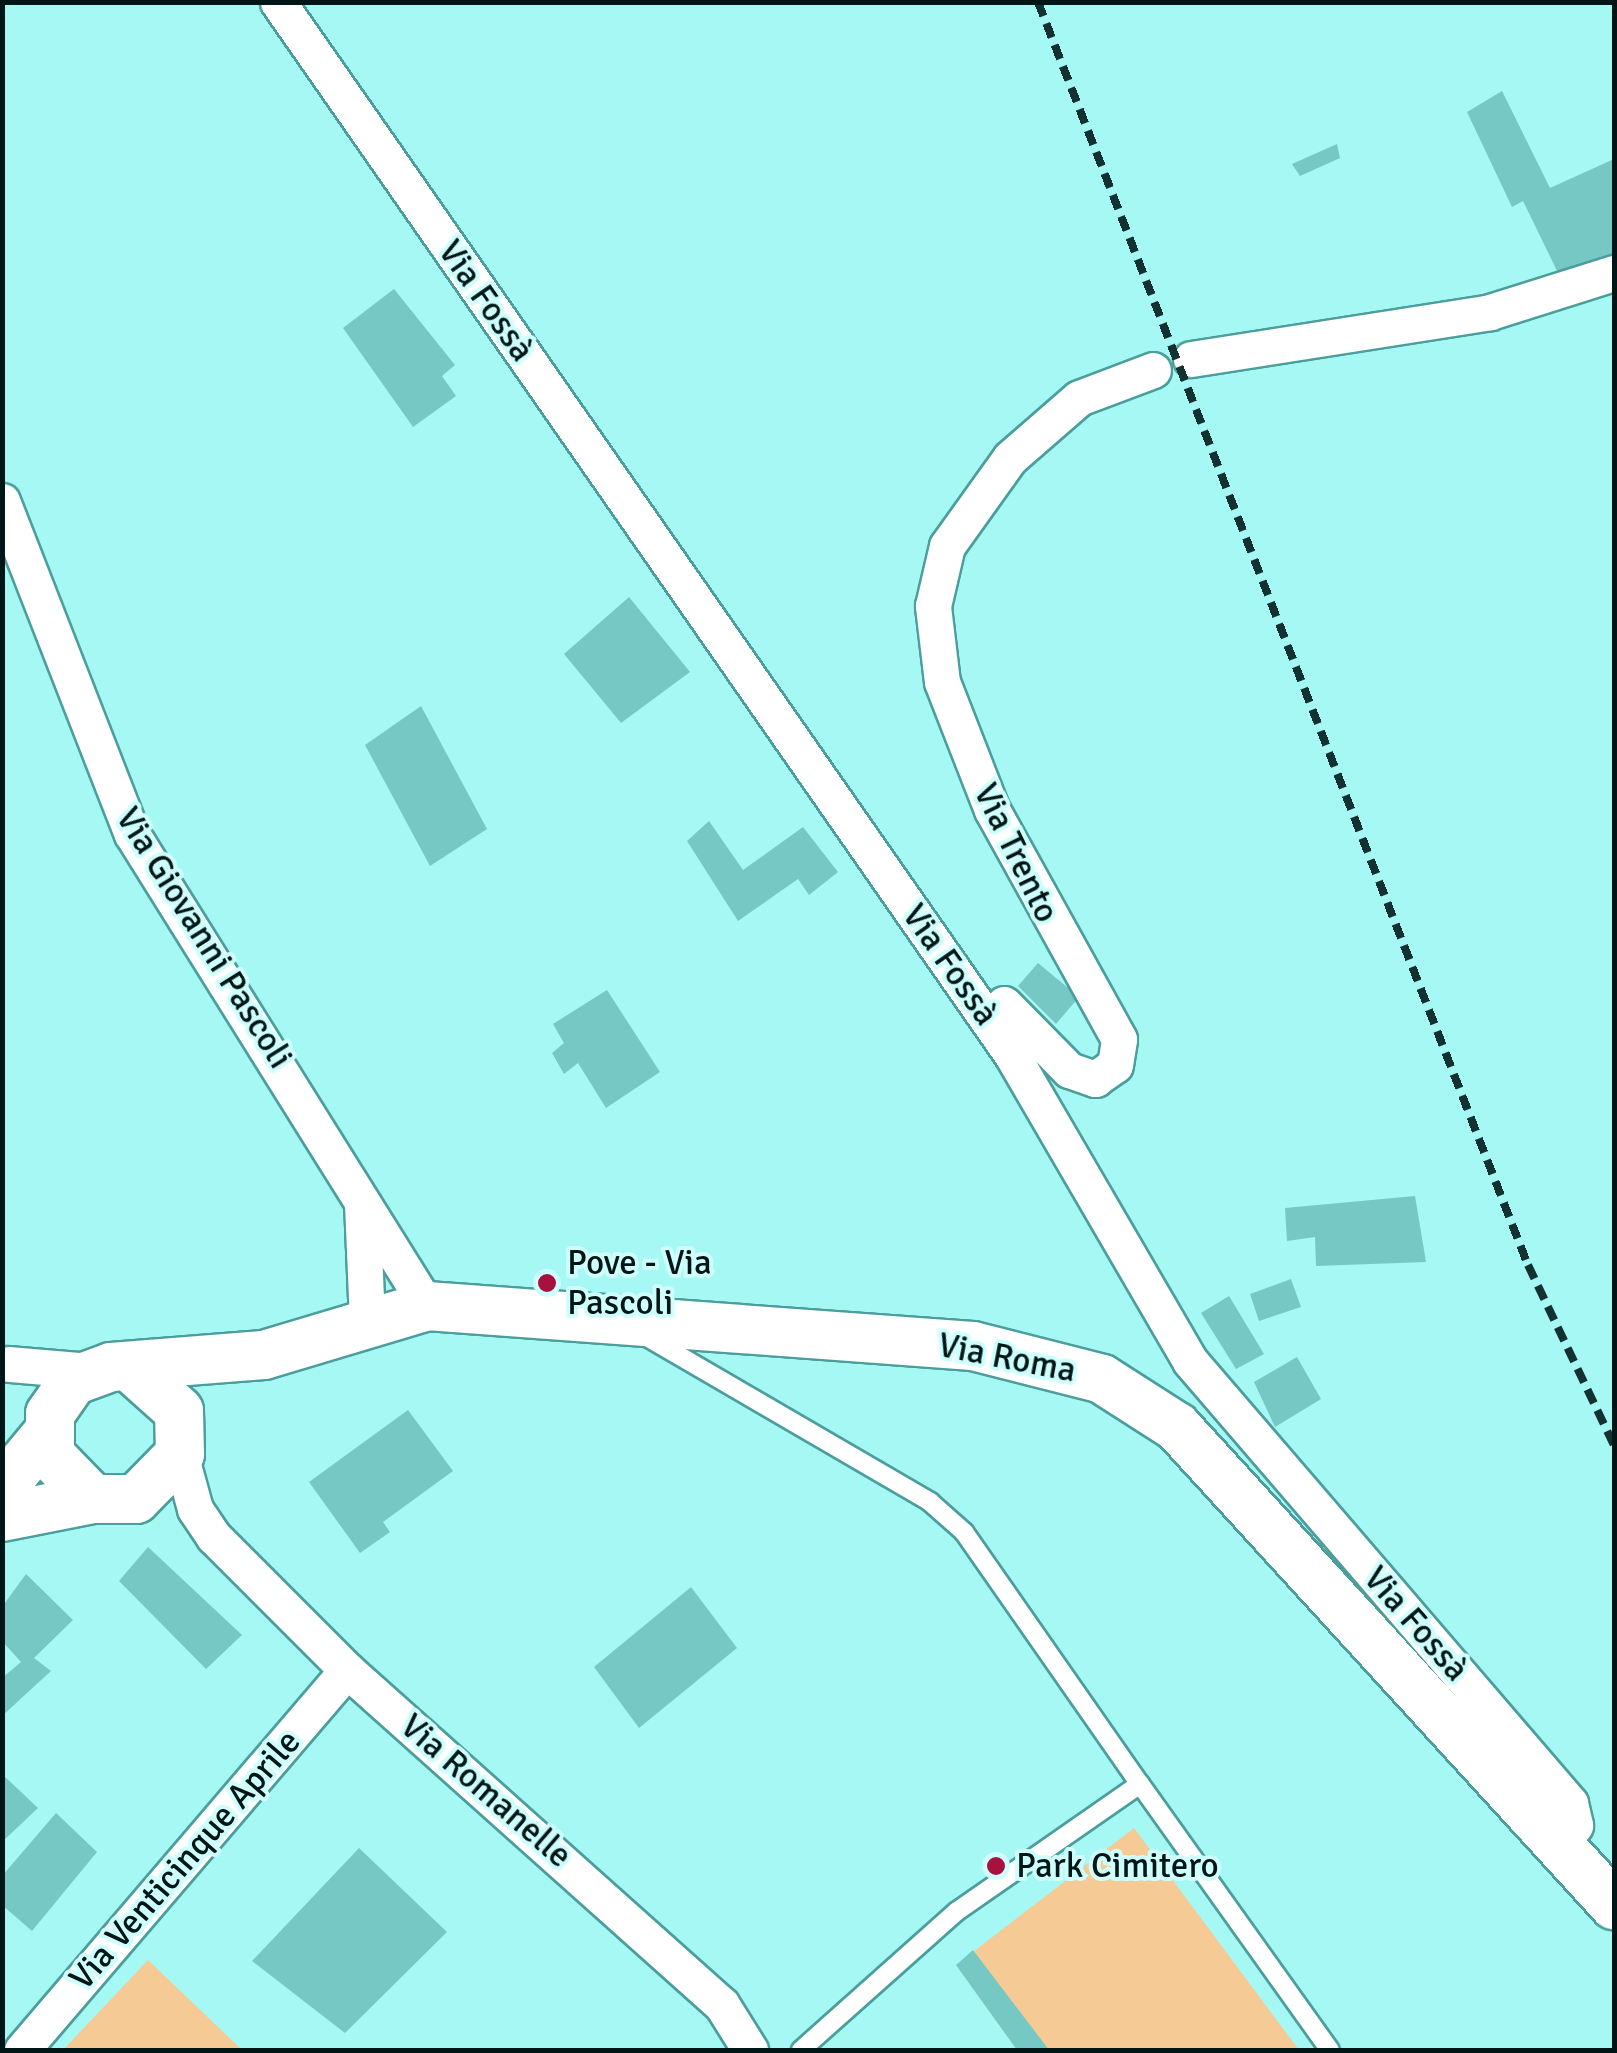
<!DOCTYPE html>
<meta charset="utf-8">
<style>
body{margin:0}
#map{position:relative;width:1617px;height:2053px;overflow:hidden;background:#a6f8f5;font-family:Signika,sans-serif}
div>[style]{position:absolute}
.green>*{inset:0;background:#f5ca94}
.building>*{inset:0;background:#76c8c5}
.roads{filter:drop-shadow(2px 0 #4b9e9b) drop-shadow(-2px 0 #4b9e9b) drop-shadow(0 2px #4b9e9b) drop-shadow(0 -2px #4b9e9b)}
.lane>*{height:18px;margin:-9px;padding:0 9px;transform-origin:9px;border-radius:9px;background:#fff}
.street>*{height:35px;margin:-17.5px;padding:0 17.5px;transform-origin:17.5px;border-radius:17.5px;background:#fff}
.secondary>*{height:48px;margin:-24px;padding:0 24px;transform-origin:24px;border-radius:24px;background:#fff}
.rail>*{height:8px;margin-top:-4px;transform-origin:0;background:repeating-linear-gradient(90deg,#143131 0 15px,transparent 0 23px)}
.dots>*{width:28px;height:28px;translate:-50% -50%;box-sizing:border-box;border:5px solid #cffffd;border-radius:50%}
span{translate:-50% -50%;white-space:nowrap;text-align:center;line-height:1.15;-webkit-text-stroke:8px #cffffd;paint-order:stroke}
.street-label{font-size:35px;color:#001616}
.poi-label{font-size:35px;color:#001616}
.left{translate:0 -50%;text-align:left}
.frame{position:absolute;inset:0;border:5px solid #001616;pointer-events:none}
</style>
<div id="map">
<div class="green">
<i style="clip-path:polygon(1134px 1828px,1299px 2050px,1017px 2050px,956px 1965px)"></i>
<i style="clip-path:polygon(148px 1960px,242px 2050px,63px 2050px)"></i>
</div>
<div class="building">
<i style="clip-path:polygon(1502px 91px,1550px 188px,1614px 159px,1614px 257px,1561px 279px,1523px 201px,1512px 207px,1467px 112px)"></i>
<i style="clip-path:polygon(1337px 144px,1340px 158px,1300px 176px,1292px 164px)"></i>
<i style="clip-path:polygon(394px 289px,455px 365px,442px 376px,456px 396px,413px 427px,343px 328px)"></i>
<i style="clip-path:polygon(629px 597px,690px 672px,621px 723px,564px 654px)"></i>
<i style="clip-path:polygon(421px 706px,487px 829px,430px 866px,365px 745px)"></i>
<i style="clip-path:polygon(709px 821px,743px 870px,803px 827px,838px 872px,809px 895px,798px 879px,738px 921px,687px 841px)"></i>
<i style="clip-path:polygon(1038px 963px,1079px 997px,1056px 1024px,1018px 986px)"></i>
<i style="clip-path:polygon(607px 990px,660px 1072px,606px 1108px,578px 1063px,564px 1074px,552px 1053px,564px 1043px,553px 1024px)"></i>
<i style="clip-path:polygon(1415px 1196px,1426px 1262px,1316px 1266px,1315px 1237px,1287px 1241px,1285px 1208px)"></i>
<i style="clip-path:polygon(1291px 1279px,1301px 1307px,1259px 1321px,1250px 1294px)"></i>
<i style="clip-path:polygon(1229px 1296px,1264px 1354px,1236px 1369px,1201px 1313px)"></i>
<i style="clip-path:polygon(1297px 1357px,1321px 1399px,1275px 1427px,1254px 1382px)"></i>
<i style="clip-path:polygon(408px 1410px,453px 1471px,383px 1522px,390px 1532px,360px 1553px,309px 1482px)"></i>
<i style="clip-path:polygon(148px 1547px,242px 1635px,206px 1669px,119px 1581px)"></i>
<i style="clip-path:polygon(26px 1574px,73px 1620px,34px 1658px,51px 1671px,2px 1716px,2px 1678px,21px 1662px,2px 1641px,2px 1607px)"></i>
<i style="clip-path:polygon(691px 1587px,737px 1648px,639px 1728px,594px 1667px)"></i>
<i style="clip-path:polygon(2px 1774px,38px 1808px,2px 1842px)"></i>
<i style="clip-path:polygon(56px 1813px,97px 1852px,32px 1931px,2px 1905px,2px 1876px)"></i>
<i style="clip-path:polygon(359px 1848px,447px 1932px,345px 2033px,252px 1961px)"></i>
<i style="clip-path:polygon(973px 1950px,1049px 2050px,1017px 2050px,956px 1965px)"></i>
</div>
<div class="roads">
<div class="lane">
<i style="left:647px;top:1337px;width:328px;rotate:30.2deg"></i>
<i style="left:930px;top:1502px;width:45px;rotate:41.4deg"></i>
<i style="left:964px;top:1532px;width:307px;rotate:55.1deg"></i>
<i style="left:1140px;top:1784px;width:224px;rotate:145.2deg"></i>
<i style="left:956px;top:1912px;width:208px;rotate:138.3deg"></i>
<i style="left:1140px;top:1784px;width:327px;rotate:54.5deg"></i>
</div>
<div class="street">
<i style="left:278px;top:2px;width:1284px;rotate:55.12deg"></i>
<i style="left:1012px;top:1055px;width:354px;rotate:59.8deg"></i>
<i style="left:1190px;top:1361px;width:583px;rotate:49.31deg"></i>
<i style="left:1570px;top:1803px;width:23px;rotate:77deg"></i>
<i style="left:1575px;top:1825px;width:25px;rotate:124deg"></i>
<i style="left:1191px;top:359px;width:303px;rotate:-8.9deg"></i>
<i style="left:1490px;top:312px;width:130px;rotate:-17.5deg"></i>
<i style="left:2px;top:501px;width:357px;rotate:68.7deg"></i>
<i style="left:132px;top:834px;width:557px;rotate:57.99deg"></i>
<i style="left:1004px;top:1004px;width:93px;rotate:45.4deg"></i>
<i style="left:1069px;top:1070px;width:28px;rotate:19deg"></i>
<i style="left:1095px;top:1079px;width:24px;rotate:-35deg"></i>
<i style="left:1115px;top:1065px;width:26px;rotate:-81deg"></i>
<i style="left:1119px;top:1039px;width:262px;rotate:-119deg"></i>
<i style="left:992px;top:810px;width:137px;rotate:-111.3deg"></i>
<i style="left:942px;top:682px;width:77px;rotate:-96.8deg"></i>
<i style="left:933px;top:606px;width:62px;rotate:-76.9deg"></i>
<i style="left:947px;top:546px;width:108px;rotate:-54.4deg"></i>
<i style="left:1010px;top:458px;width:91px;rotate:-41deg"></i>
<i style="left:1079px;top:398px;width:79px;rotate:-20.7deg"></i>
<i style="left:362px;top:1203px;width:118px;rotate:87.6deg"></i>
<i style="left:9px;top:1364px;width:82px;rotate:4.9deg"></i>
<i style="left:180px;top:1454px;width:57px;rotate:74.7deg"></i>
<i style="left:195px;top:1509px;width:34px;rotate:56deg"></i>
<i style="left:214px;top:1537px;width:188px;rotate:45deg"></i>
<i style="left:347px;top:1670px;width:503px;rotate:41.78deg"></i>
<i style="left:722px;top:2005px;width:53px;rotate:58.1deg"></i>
<i style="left:22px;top:2050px;width:500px;rotate:-49.46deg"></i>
</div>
<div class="secondary">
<i style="left:132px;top:1369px;width:63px;rotate:41.8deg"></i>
<i style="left:179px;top:1411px;width:43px;rotate:88.7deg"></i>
<i style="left:180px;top:1454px;width:63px;rotate:134.4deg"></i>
<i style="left:136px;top:1499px;width:43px;rotate:180deg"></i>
<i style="left:93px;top:1499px;width:62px;rotate:-134.3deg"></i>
<i style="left:50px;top:1455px;width:41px;rotate:-90deg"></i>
<i style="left:50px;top:1414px;width:40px;rotate:-55.1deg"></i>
<i style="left:73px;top:1381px;width:40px;rotate:-20.2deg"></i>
<i style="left:111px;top:1367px;width:153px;rotate:-4.5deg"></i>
<i style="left:264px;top:1355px;width:170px;rotate:-16.7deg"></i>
<i style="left:427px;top:1306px;width:547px;rotate:4.19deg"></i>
<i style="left:973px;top:1346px;width:133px;rotate:14.3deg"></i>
<i style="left:1102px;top:1379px;width:89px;rotate:32.6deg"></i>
<i style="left:1177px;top:1427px;width:648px;rotate:47.57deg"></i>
<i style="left:2px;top:1488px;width:70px;rotate:-50.2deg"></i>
<i style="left:2px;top:1517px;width:93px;rotate:-11.2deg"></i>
</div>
</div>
<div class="rail">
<i style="left:1038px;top:2px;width:1355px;rotate:68.8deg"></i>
<i style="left:1528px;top:1265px;width:199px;rotate:64.5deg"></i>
</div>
<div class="dots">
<i style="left:547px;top:1283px;background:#a8113f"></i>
<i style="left:996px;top:1866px;background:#a8113f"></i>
</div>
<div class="street-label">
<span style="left:486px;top:301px;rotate:55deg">Via Fossà</span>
<span style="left:1016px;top:853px;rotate:64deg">Via Trento</span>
<span style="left:204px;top:938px;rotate:58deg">Via Giovanni Pascoli</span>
<span style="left:950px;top:965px;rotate:55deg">Via Fossà</span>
<span style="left:1007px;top:1358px;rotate:11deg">Via Roma</span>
<span style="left:1416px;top:1624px;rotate:49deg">Via Fossà</span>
<span style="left:486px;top:1791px;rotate:41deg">Via Romanelle</span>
<span style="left:185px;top:1860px;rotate:-49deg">Via Venticinque Aprile</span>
</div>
<div class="poi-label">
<span class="left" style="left:567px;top:1283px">Pove - Via<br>Pascoli</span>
<span class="left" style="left:1016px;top:1866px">Park Cimitero</span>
</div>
<div class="frame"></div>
</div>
